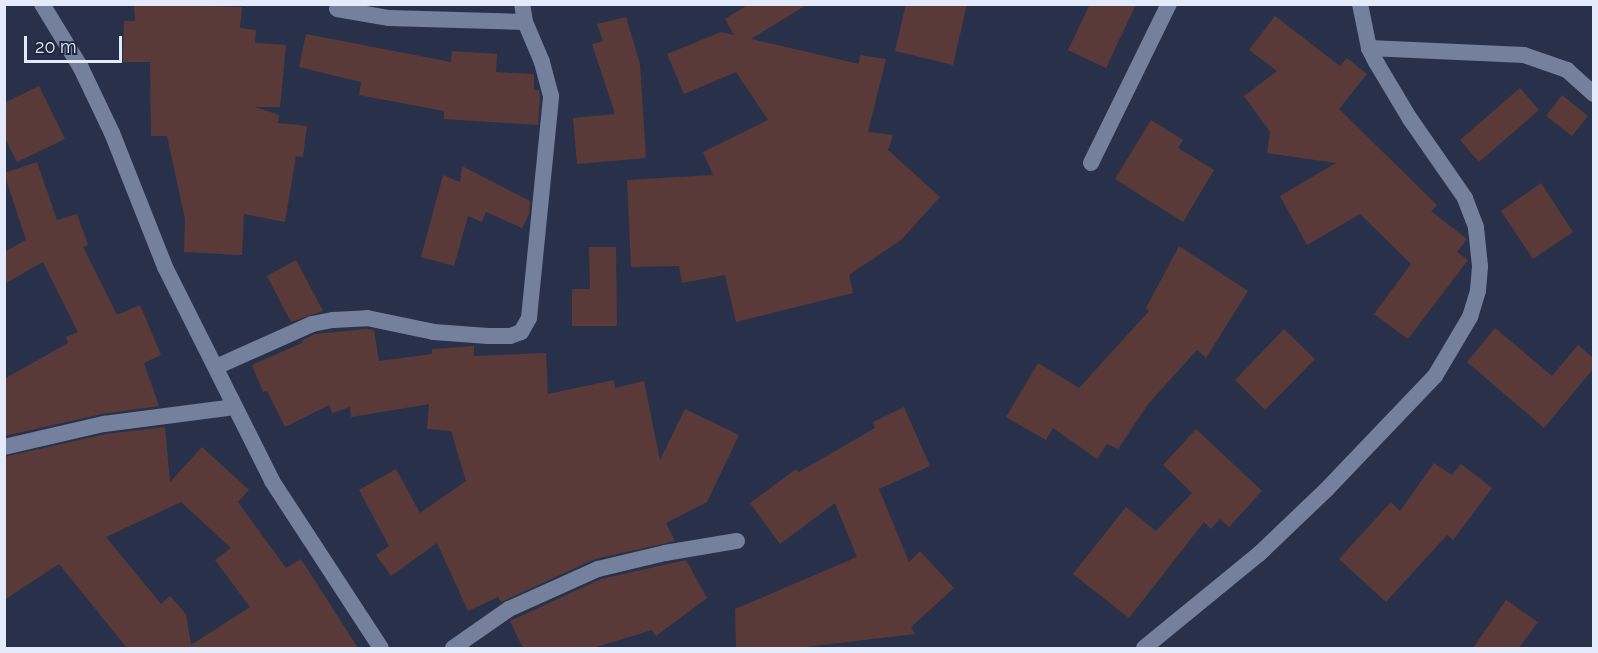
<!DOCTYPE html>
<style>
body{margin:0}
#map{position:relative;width:1598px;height:653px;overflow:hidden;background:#283149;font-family:Raleway,sans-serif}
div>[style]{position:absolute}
.building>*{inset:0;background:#5a3a39}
.minor>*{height:16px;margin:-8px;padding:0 8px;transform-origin:8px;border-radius:8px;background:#75809c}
span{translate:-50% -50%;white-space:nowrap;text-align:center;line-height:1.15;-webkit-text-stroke:4.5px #1f273e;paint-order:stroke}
.frame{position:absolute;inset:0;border:6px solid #e4eafa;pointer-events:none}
.scale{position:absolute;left:24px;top:36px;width:98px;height:27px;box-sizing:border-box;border:3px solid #e4eafa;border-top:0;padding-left:8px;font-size:18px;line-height:21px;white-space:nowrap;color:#e4eafa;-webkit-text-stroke:4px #1f273e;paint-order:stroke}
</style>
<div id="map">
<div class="building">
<i style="clip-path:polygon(134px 4px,242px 7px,240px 28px,256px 30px,255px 43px,286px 45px,280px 107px,255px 107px,279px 115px,278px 123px,307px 126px,303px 157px,296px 156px,285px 222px,244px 214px,242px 255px,184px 252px,185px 219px,167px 136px,151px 136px,150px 62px,123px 62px,124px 21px,135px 21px)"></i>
<i style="clip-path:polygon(749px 4px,808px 4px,751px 39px,859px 64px,860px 55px,886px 59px,868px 132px,893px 135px,888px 150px,940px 197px,901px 240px,849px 275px,853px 293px,736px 322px,725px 275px,682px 283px,679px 266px,631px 267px,627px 180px,713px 175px,703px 152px,768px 120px,736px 72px,684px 94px,667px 54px,721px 32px,734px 35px,725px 19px)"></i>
<i style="clip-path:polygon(906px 4px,967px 4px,953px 65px,895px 51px)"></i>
<i style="clip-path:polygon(1090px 4px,1136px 4px,1106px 68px,1068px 50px)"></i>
<i style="clip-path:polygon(1275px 16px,1340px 66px,1347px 58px,1367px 74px,1339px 109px,1437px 205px,1431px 211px,1467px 239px,1457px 252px,1468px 260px,1408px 339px,1374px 314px,1411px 264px,1360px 214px,1307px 245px,1280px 196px,1336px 163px,1267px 153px,1270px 132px,1244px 96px,1277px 71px,1249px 50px)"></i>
<i style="clip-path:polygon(626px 17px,640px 64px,646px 158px,577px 164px,573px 118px,615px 114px,592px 44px,603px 41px,597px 24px)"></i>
<i style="clip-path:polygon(306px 34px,451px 62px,452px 51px,497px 54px,496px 72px,534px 74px,534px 90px,539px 90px,540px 97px,538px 125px,444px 119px,444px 111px,359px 95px,361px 82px,299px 67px)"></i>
<i style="clip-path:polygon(39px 86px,65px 139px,17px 162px,4px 136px,4px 103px)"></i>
<i style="clip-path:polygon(1520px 88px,1539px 110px,1479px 162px,1460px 140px)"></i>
<i style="clip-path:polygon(1562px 95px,1588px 116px,1572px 136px,1546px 116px)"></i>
<i style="clip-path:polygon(1151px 120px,1183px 140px,1178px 148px,1214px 170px,1183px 222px,1115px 179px)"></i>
<i style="clip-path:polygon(37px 162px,57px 220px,77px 214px,88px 245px,83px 247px,117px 315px,140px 305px,161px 355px,144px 363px,159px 406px,102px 414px,4px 436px,4px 379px,68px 343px,66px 337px,78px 332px,43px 262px,4px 284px,4px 252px,26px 240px,4px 173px)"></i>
<i style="clip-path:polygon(462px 166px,530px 201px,529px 214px,522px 228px,486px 212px,482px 222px,468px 216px,454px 266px,421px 257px,443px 175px,460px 182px)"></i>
<i style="clip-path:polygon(1541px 183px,1573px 232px,1533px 259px,1501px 211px)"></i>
<i style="clip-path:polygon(1179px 246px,1248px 291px,1206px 358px,1197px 350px,1148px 404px,1118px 449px,1107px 444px,1097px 459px,1053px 428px,1046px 440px,1006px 417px,1038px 363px,1079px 388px,1149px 311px,1146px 308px)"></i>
<i style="clip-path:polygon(589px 247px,616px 247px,617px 326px,572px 326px,572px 289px,590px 289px)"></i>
<i style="clip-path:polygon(296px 260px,323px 311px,291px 322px,267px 276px)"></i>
<i style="clip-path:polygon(1495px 328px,1552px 376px,1578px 345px,1593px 358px,1593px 369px,1544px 428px,1467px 362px)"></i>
<i style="clip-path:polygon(366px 329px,374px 330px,379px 361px,432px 354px,432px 349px,474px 346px,474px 356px,546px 353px,548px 394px,614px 380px,615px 388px,644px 381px,660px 460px,685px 409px,739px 435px,707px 502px,666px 523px,675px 541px,595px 559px,501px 602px,498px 597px,468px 611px,437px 543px,391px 576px,376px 555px,389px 546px,359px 490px,396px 469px,420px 513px,466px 481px,451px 431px,427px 429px,429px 404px,351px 417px,350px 407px,332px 413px,329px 405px,285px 427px,267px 391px,263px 392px,252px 365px,302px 343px,301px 341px,315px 334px)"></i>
<i style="clip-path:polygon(1284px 329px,1315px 359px,1265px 410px,1235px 380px)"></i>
<i style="clip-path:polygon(904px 407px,930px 466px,879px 489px,909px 562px,920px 551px,954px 588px,911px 627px,915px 634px,797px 648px,736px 648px,735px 609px,857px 557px,835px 503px,780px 544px,750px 503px,796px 469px,799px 472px,875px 428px,873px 422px)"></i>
<i style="clip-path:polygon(evenodd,165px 427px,170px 482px,202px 447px,249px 490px,238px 502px,286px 568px,301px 559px,358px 648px,127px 648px,59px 564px,4px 600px,4px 457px,106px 434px,165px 427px,181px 502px,231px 548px,215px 560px,250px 607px,191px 645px,186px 614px,170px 596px,161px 604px,106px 537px,181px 502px)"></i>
<i style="clip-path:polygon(1196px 429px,1262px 491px,1229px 527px,1220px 519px,1211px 529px,1204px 522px,1129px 618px,1073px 574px,1126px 507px,1156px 531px,1192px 493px,1163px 465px)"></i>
<i style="clip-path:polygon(1434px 463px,1452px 475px,1461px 464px,1492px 488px,1453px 540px,1447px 535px,1386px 602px,1339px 559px,1391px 502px,1400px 511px)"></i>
<i style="clip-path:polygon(686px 560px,707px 598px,656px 636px,652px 630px,593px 648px,523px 648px,510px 621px,601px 579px)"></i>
<i style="clip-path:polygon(1506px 600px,1538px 622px,1519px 648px,1473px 648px)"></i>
</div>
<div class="minor">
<i style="left:42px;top:4px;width:75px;rotate:58.6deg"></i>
<i style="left:81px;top:68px;width:72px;rotate:64.5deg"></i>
<i style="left:112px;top:133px;width:144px;rotate:68.4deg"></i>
<i style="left:165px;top:267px;width:239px;rotate:63.4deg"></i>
<i style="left:272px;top:481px;width:199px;rotate:56.9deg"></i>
<i style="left:337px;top:9px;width:53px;rotate:9.8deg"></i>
<i style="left:389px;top:18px;width:136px;rotate:1.7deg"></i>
<i style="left:1369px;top:48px;width:155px;rotate:2.6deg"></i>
<i style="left:1524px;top:55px;width:46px;rotate:19.2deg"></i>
<i style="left:1567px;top:70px;width:36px;rotate:42deg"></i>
<i style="left:1091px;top:163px;width:177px;rotate:-63.9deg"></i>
<i style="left:216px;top:367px;width:105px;rotate:-24.1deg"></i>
<i style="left:312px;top:324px;width:21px;rotate:-11deg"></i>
<i style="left:333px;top:320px;width:34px;rotate:-3deg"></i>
<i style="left:367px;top:318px;width:68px;rotate:11.8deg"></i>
<i style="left:434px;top:332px;width:54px;rotate:4.2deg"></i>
<i style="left:488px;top:336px;width:22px"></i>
<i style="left:510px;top:336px;width:12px;rotate:-20deg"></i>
<i style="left:521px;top:332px;width:16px;rotate:-60deg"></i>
<i style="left:529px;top:318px;width:223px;rotate:-84.3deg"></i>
<i style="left:551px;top:96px;width:35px;rotate:-105deg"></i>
<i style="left:542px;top:62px;width:43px;rotate:-113deg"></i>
<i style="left:525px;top:22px;width:18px;rotate:-99deg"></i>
<i style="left:4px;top:447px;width:103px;rotate:-13deg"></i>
<i style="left:104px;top:424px;width:132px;rotate:-7.4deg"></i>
<i style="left:453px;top:648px;width:68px;rotate:-34.9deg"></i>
<i style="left:509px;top:609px;width:98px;rotate:-24.2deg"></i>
<i style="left:598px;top:569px;width:69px;rotate:-13.4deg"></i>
<i style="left:665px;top:553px;width:73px;rotate:-9.5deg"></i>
<i style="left:1144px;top:648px;width:149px;rotate:-39.3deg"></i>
<i style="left:1259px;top:554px;width:93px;rotate:-43.7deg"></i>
<i style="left:1326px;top:490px;width:158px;rotate:-46.3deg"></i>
<i style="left:1435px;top:376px;width:69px;rotate:-59.3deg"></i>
<i style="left:1470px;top:317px;width:28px;rotate:-73deg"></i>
<i style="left:1478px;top:290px;width:24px;rotate:-85deg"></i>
<i style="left:1480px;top:266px;width:39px;rotate:-96deg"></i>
<i style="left:1476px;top:227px;width:31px;rotate:-111deg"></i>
<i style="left:1465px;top:198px;width:96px;rotate:-124.8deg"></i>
<i style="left:1410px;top:119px;width:66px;rotate:-120.8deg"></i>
<i style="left:1376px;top:62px;width:16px;rotate:-117deg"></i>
<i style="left:1369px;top:48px;width:45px;rotate:-101.6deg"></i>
</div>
<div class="frame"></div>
<div class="scale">20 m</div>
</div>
